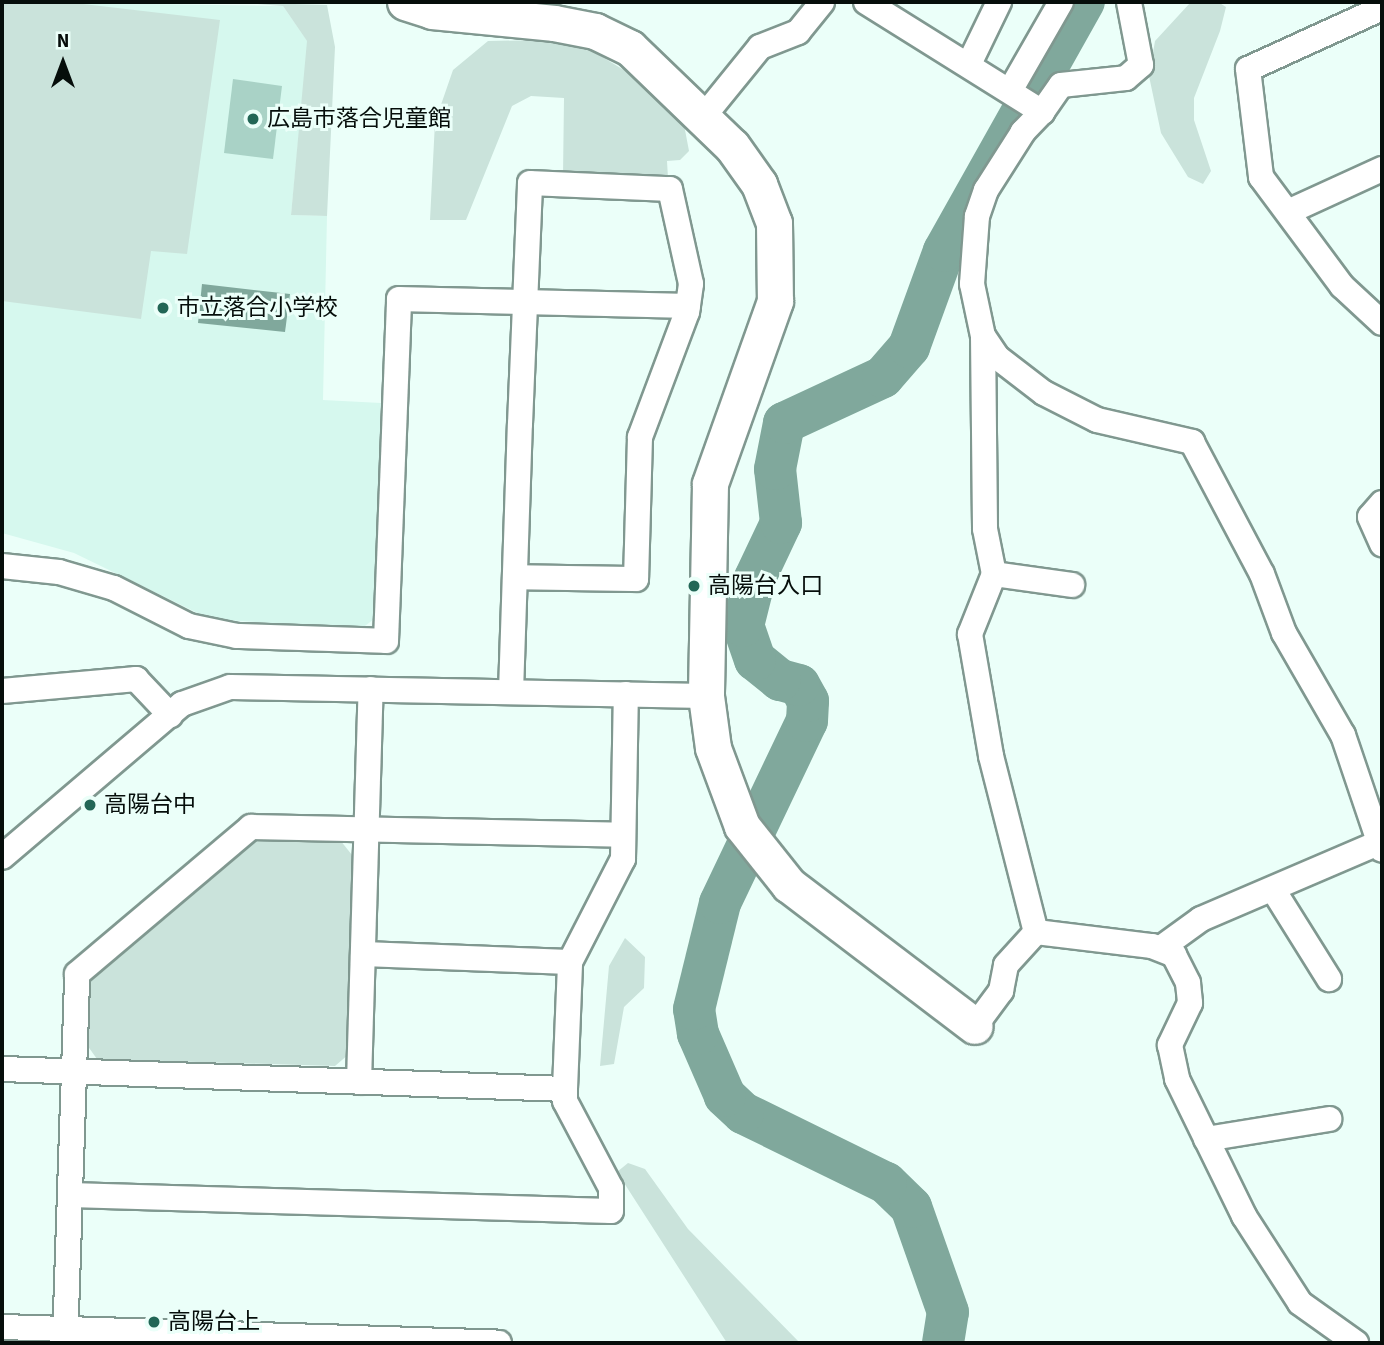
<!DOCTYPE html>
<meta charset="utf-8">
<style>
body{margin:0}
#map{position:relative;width:1384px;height:1345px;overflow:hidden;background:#ebfff9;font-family:"Source Sans 3","Noto Sans JP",sans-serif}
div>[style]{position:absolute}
.built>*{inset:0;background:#d6f8ee}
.green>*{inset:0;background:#cae3db}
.water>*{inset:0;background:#80a89c}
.river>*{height:42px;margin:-21px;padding:0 21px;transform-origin:21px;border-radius:21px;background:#80a89c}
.building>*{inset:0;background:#a9d2c6}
.roads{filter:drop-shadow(2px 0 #809890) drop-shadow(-2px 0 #809890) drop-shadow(0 2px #809890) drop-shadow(0 -2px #809890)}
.street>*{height:24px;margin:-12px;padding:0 12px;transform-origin:12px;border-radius:12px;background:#fff}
.secondary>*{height:35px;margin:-17.5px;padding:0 17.5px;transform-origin:17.5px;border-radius:17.5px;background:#fff}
.dots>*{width:19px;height:19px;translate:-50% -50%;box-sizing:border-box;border:4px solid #ebfff9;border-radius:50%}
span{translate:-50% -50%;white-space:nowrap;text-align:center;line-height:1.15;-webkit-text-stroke:6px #ebfff9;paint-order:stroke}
.poi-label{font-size:23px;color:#060e0b}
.left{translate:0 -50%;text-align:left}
.frame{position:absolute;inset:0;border:4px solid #060e0b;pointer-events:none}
.north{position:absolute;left:28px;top:28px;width:70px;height:70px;-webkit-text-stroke:5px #ebfff9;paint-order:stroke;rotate:0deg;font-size:19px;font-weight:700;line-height:28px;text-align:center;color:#060e0b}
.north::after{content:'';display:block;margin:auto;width:24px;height:32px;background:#060e0b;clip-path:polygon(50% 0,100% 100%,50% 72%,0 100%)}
</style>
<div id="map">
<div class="built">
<i style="clip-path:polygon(2px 2px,283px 6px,308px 42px,291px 215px,327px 216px,323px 400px,381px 403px,374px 619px,361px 629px,210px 619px,74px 553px,2px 533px)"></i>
</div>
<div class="green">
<i style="clip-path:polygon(2px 2px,66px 2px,220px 20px,187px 254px,151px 251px,141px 319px,2px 301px)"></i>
<i style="clip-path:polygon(234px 2px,327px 5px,335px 47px,327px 216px,291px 215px,307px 41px,283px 6px)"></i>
<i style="clip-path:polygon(1218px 2px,1226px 7px,1220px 31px,1194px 98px,1194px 120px,1211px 171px,1203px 184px,1188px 177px,1161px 133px,1149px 76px,1155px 41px,1190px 3px)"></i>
<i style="clip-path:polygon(545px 40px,594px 52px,652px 87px,682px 114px,689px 151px,680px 160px,667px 161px,668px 178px,563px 175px,564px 98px,531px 96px,512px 106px,466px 220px,430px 220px,435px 122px,453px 70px,488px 41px)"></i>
<i style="clip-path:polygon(257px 839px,340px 840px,352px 855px,349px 1054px,335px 1066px,97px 1059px,87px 1045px,88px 988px,93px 976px)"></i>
<i style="clip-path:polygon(625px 938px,645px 957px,644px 988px,624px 1007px,614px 1064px,600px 1066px,609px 966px)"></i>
<i style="clip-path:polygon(628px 1163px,645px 1169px,688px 1229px,800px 1343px,727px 1343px,617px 1172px)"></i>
</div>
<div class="water">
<i style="clip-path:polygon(202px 284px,290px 294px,285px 332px,198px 323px)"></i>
</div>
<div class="river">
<i style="left:943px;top:1343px;width:31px;rotate:-81deg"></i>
<i style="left:948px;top:1312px;width:111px;rotate:-109.4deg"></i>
<i style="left:911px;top:1207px;width:35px;rotate:-136deg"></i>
<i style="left:886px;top:1183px;width:159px;rotate:-153.9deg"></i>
<i style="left:743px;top:1113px;width:25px;rotate:-137deg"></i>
<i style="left:725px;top:1096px;width:68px;rotate:-113.5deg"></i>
<i style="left:698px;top:1034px;width:25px;rotate:-99deg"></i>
<i style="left:694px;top:1009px;width:109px;rotate:-76.2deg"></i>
<i style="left:720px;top:903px;width:202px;rotate:-64.5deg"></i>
<i style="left:807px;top:721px;width:20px;rotate:-87deg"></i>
<i style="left:808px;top:701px;width:18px;rotate:-119deg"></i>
<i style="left:799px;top:685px;width:20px;rotate:-165deg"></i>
<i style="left:780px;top:680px;width:32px;rotate:-141deg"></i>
<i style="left:755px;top:660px;width:36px;rotate:-109deg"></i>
<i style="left:743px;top:626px;width:49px;rotate:-76deg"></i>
<i style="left:755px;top:578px;width:61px;rotate:-64.7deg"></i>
<i style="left:781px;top:523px;width:54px;rotate:-96.3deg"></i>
<i style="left:775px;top:469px;width:47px;rotate:-78.9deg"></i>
<i style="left:784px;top:423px;width:109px;rotate:-24.9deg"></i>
<i style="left:883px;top:377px;width:40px;rotate:-49deg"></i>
<i style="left:909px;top:347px;width:102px;rotate:-70deg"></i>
<i style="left:944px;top:251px;width:286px;rotate:-60.7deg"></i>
</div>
<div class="building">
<i style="clip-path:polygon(233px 79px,282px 86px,273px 159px,224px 153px)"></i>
</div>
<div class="roads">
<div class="street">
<i style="left:866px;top:2px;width:208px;rotate:32deg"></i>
<i style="left:1042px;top:112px;width:28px;rotate:134deg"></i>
<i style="left:1023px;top:132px;width:69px;rotate:122.5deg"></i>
<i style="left:986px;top:190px;width:28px;rotate:109deg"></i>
<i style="left:977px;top:216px;width:68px;rotate:94.2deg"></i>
<i style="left:972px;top:284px;width:53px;rotate:78.1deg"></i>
<i style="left:983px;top:336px;width:193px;rotate:89.4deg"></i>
<i style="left:985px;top:529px;width:46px;rotate:78.7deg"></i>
<i style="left:994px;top:574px;width:65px;rotate:111.8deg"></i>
<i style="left:970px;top:634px;width:124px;rotate:80.2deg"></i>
<i style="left:991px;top:756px;width:182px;rotate:75.7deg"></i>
<i style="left:1382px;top:8px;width:147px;rotate:155.5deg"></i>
<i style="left:1248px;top:69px;width:109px;rotate:83.1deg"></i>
<i style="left:1261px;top:177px;width:136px;rotate:53.4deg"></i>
<i style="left:1342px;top:286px;width:54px;rotate:42.8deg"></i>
<i style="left:970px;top:62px;width:67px;rotate:-64.2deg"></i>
<i style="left:1011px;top:89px;width:100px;rotate:-60.1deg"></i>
<i style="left:1042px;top:112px;width:33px;rotate:-55deg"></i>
<i style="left:1061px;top:85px;width:65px;rotate:-6.1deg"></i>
<i style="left:1126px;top:78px;width:20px;rotate:-41deg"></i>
<i style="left:1141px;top:65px;width:64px;rotate:-100.8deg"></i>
<i style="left:704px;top:116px;width:89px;rotate:-50.9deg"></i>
<i style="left:760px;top:47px;width:41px;rotate:-21.5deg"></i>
<i style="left:798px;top:32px;width:38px;rotate:-51deg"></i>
<i style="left:1288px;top:212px;width:103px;rotate:-24.6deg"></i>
<i style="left:983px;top:336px;width:25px;rotate:56deg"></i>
<i style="left:997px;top:357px;width:59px;rotate:37.5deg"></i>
<i style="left:1044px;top:393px;width:59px;rotate:27deg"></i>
<i style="left:1097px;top:420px;width:98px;rotate:13deg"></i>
<i style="left:1192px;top:442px;width:149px;rotate:62.1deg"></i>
<i style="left:1262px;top:574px;width:63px;rotate:69.6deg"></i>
<i style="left:1284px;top:633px;width:118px;rotate:60deg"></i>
<i style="left:1343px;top:735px;width:121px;rotate:71.3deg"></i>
<i style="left:1382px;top:503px;width:18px;rotate:131deg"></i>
<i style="left:1370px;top:517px;width:30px;rotate:66deg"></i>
<i style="left:2px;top:566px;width:57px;rotate:6deg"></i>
<i style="left:59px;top:572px;width:57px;rotate:16.2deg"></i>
<i style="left:114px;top:588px;width:84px;rotate:26.9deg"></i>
<i style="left:189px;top:626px;width:49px;rotate:11.8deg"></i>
<i style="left:237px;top:636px;width:149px;rotate:1.9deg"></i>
<i style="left:386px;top:641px;width:342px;rotate:-87.8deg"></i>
<i style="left:399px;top:299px;width:289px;rotate:1.4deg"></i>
<i style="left:994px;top:574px;width:79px;rotate:8deg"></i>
<i style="left:2px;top:691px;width:135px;rotate:-5.1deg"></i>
<i style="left:136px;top:679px;width:50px;rotate:46.6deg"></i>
<i style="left:511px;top:692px;width:268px;rotate:-88.1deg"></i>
<i style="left:520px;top:424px;width:241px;rotate:-87.6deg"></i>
<i style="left:530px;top:183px;width:140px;rotate:2.5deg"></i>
<i style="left:670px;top:189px;width:97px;rotate:77.5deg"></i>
<i style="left:691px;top:284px;width:28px;rotate:98deg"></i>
<i style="left:687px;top:312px;width:134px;rotate:110.6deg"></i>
<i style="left:640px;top:437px;width:142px;rotate:91.6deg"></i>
<i style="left:636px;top:579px;width:121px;rotate:-179.1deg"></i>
<i style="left:2px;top:857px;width:236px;rotate:-40.4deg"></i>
<i style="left:182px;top:704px;width:51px;rotate:-19.5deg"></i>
<i style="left:230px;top:687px;width:476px;rotate:1.1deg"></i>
<i style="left:1274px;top:891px;width:104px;rotate:58deg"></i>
<i style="left:1161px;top:948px;width:49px;rotate:-35.9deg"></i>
<i style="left:1201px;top:919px;width:196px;rotate:-23.2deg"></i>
<i style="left:363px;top:954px;width:207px;rotate:2.2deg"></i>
<i style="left:975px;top:1026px;width:44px;rotate:-53.4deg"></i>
<i style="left:1001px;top:991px;width:26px;rotate:-79deg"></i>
<i style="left:1006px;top:965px;width:45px;rotate:-47.7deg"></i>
<i style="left:1036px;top:932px;width:117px;rotate:6.9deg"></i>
<i style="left:1152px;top:946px;width:24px;rotate:22deg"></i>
<i style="left:1174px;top:955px;width:31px;rotate:63deg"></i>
<i style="left:1188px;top:983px;width:20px;rotate:84deg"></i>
<i style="left:1190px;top:1003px;width:47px;rotate:115.5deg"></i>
<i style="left:1170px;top:1045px;width:35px;rotate:78deg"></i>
<i style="left:1177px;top:1079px;width:153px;rotate:63.9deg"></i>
<i style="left:1244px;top:1216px;width:103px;rotate:57.2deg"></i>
<i style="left:1300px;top:1303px;width:69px;rotate:35.5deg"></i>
<i style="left:2px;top:1069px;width:563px;rotate:2.03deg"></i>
<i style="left:359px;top:1082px;width:393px;rotate:-88.3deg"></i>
<i style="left:1206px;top:1139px;width:125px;rotate:-9.2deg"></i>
<i style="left:70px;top:1195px;width:541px;rotate:1.69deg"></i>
<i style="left:611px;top:1211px;width:23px;rotate:-90deg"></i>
<i style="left:611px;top:1188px;width:98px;rotate:-117.9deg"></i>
<i style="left:565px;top:1101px;width:12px;rotate:-90deg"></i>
<i style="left:565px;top:1089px;width:127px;rotate:-87.7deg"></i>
<i style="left:570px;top:962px;width:116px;rotate:-62.8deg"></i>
<i style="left:623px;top:859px;width:165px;rotate:-89deg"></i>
<i style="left:2px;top:1327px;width:497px;rotate:1.8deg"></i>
<i style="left:65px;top:1343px;width:369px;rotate:-88.1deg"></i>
<i style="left:77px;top:974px;width:228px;rotate:-40.2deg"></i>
<i style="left:251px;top:827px;width:372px;rotate:1.2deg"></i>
</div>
<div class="secondary">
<i style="left:405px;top:2px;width:28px;rotate:18deg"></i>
<i style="left:432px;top:11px;width:123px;rotate:5.6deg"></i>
<i style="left:554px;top:23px;width:42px;rotate:11deg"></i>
<i style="left:595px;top:31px;width:39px;rotate:26deg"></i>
<i style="left:630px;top:48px;width:141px;rotate:43.9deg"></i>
<i style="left:732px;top:146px;width:47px;rotate:54.6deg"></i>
<i style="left:759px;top:184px;width:42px;rotate:69deg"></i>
<i style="left:774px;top:223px;width:78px;rotate:89.3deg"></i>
<i style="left:775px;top:301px;width:194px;rotate:109.6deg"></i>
<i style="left:710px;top:484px;width:212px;rotate:91.1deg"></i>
<i style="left:706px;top:696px;width:52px;rotate:82.3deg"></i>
<i style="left:713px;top:748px;width:83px;rotate:69.6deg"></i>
<i style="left:742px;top:826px;width:75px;rotate:51.5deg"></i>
<i style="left:789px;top:885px;width:233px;rotate:37.2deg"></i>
</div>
</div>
<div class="dots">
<i style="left:253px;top:119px;background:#226656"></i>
<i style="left:163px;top:308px;background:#226656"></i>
<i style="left:694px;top:586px;background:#226656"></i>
<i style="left:90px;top:805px;background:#226656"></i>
<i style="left:154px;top:1322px;background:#226656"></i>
</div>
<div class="poi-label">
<span class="left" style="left:267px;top:119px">広島市落合児童館</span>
<span class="left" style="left:177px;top:308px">市立落合小学校</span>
<span class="left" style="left:708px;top:586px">高陽台入口</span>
<span class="left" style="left:104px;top:805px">高陽台中</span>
<span class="left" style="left:168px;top:1322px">高陽台上</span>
</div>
<div class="frame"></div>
<div class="north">N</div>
</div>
